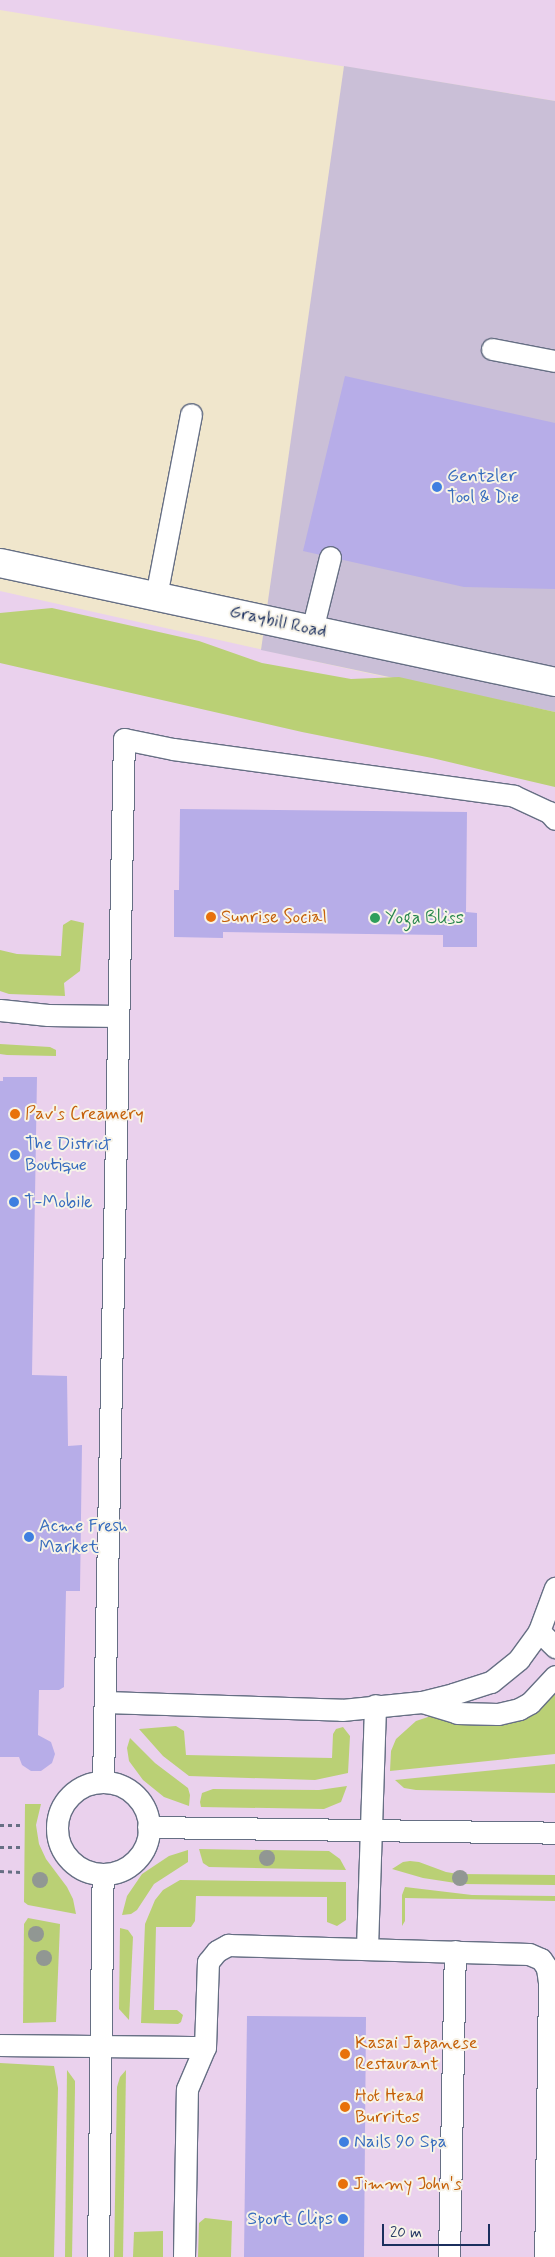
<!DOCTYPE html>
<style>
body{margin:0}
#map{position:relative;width:555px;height:2257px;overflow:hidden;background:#f0e6cc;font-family:Mynerve,sans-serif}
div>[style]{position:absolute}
.built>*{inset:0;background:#ead1ed}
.industrial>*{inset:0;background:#cabfd7}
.green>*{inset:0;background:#bad075}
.building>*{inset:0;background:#b7ade8}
.path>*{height:3px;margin-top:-1.5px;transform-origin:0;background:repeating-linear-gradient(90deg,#666f84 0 4px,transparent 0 8px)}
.roads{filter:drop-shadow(1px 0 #666f84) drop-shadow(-1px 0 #666f84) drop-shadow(0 1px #666f84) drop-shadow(0 -1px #666f84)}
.service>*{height:21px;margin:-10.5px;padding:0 10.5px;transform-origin:10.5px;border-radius:10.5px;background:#fff}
.service>.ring{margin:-10.5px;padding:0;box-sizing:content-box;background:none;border:21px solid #fff;border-radius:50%}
.tertiary>*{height:28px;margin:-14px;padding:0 14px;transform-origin:14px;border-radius:14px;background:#fff}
.trees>*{width:16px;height:16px;margin:-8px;border-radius:50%;background:#919793}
.dots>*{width:14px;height:14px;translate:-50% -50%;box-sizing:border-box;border:2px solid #f7f3e8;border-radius:50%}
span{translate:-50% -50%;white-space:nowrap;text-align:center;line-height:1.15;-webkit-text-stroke:4px #f7f3e8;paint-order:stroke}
.shop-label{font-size:18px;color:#366cbe}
.left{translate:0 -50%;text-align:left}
.right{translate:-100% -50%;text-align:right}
.street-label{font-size:18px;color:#1b2f5e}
.food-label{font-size:18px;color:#c56008}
.leisure-label{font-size:18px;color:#27864d}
.scale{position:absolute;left:382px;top:2224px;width:108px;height:22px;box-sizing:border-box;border:2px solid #1b2f5e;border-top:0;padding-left:6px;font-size:15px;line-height:18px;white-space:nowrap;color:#1b2f5e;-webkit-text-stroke:4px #f7f3e8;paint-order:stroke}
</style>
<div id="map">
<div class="built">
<i style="clip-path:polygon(0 0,555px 0,555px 101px,0 10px)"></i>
<i style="clip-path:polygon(0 591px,555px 715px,555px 2257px,0 2257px)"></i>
</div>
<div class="industrial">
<i style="clip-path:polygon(344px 66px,555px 101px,555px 712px,261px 650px)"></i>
</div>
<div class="green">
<i style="clip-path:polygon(52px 608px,199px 641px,262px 663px,351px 679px,399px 677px,555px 712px,555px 787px,432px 758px,302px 732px,0 663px,0 613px)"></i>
<i style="clip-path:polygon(71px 920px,84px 923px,80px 971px,64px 983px,65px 996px,9px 994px,0 991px,0 950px,17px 954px,61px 956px,63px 925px)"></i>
<i style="clip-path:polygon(0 1044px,50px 1047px,56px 1050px,56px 1056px,7px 1055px,0 1054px)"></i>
<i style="clip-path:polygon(555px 1692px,555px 1754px,390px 1771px,391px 1751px,396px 1739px,416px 1721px,431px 1716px,482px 1726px,516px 1722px,529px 1716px)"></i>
<i style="clip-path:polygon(176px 1726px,184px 1731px,186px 1755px,332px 1758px,333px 1734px,336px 1729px,343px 1727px,350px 1736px,348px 1773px,315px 1780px,189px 1776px,163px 1756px,139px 1729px)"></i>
<i style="clip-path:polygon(130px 1738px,155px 1763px,188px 1788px,190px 1795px,189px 1806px,164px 1797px,143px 1780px,129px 1761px,127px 1748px)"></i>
<i style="clip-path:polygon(555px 1764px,555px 1793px,416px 1790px,404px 1788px,395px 1780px)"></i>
<i style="clip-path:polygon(347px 1786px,341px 1802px,324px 1809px,201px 1807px,200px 1802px,202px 1793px,213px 1789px,319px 1790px)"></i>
<i style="clip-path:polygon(25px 1804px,41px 1804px,36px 1825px,39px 1844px,46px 1859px,67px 1887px,73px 1899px,76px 1914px,28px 1905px,24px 1902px)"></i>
<i style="clip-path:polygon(199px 1849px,329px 1851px,340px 1859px,346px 1870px,209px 1867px,203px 1863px)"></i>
<i style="clip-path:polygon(188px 1850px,188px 1862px,154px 1884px,137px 1910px,131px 1914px,122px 1915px,127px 1896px,142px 1874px,169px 1856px)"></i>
<i style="clip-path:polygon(410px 1861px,419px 1862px,446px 1872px,458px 1874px,555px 1875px,555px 1885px,462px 1884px,423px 1878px,392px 1869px,403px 1862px)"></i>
<i style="clip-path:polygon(180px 1880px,346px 1882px,346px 1920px,337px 1926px,327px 1922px,327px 1897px,196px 1896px,195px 1921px,191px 1927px,156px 1927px,154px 2010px,177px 2010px,183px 2015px,181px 2022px,178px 2024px,141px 2023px,145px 1924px,155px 1900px,163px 1890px)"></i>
<i style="clip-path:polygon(405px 1887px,472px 1895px,555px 1896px,555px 1901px,405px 1898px,405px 1921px,402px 1926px,402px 1895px)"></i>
<i style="clip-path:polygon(28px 1918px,60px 1924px,56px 2022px,23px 2023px,24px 1924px)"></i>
<i style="clip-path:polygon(120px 1928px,128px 1930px,133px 1937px,129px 2020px,119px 2009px)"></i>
<i style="clip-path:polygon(0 2063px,54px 2066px,58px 2088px,54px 2257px,0 2257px)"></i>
<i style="clip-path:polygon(67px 2070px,75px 2081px,75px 2088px,72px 2257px,65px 2257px)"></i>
<i style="clip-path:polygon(126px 2070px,123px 2257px,114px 2257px,117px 2087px,120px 2077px)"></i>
<i style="clip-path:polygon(205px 2218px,232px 2221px,231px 2257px,198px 2257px,199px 2223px)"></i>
<i style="clip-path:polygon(163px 2231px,163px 2257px,133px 2257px,134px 2232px)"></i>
</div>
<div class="building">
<i style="clip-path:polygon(345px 376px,555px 423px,555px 589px,464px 587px,303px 551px)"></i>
<i style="clip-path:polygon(180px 809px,467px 812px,466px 912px,477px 913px,477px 947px,443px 947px,443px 935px,223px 932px,223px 938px,174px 937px,174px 890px,179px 890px)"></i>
<i style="clip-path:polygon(3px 1077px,37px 1077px,32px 1375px,67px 1376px,68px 1446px,82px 1445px,80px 1591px,66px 1591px,64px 1687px,59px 1690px,39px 1690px,38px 1735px,51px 1742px,55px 1754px,52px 1763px,41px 1771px,31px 1771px,22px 1765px,19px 1757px,0 1757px,0 1081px,3px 1081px)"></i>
<i style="clip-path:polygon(247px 2016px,366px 2017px,364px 2257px,244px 2257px)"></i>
</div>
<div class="path">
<i style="left:0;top:1825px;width:21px"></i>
<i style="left:0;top:1847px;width:21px"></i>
<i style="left:0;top:1871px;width:21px;rotate:3deg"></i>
</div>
<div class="roads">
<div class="service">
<i style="left:492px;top:349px;width:64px;rotate:10.8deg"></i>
<i style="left:156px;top:596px;width:185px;rotate:-79.1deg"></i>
<i style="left:312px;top:630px;width:75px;rotate:-76.1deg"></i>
<i style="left:0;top:1010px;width:48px;rotate:5.9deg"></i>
<i style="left:48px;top:1015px;width:70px;rotate:0.8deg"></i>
<i style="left:539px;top:1631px;width:23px;rotate:45deg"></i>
<i style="left:105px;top:1702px;width:237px;rotate:1.9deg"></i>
<i style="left:342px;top:1710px;width:80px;rotate:-5.7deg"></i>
<i style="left:422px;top:1702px;width:32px;rotate:-14deg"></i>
<i style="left:453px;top:1694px;width:40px;rotate:-18deg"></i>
<i style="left:491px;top:1682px;width:36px;rotate:-39deg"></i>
<i style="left:519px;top:1659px;width:34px;rotate:-54deg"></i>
<i style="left:539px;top:1631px;width:46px;rotate:-69.6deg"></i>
<i style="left:422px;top:1702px;width:37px;rotate:17deg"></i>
<i style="left:457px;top:1713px;width:41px;rotate:1.4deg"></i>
<i style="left:498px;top:1714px;width:22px;rotate:-13deg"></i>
<i style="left:519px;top:1709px;width:13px;rotate:-29deg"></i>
<i style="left:530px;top:1703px;width:37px;rotate:-47deg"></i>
<i style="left:103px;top:1782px;width:1043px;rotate:-88.85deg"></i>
<i style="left:124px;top:739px;width:50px;rotate:11.5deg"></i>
<i style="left:173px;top:749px;width:344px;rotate:7.8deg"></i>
<i style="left:514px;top:796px;width:38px;rotate:25deg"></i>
<i style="left:549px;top:812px;width:9px;rotate:49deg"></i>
<i class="ring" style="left:57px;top:1782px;width:71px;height:71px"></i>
<i style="left:148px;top:1827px;width:407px;rotate:0.8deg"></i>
<i style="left:367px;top:1948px;width:243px;rotate:-88.1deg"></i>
<i style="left:0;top:2045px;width:205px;rotate:0.6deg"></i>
<i style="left:205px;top:2047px;width:85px;rotate:-88deg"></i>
<i style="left:208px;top:1962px;width:14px;rotate:-51deg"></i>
<i style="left:217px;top:1951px;width:13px;rotate:-29deg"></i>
<i style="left:228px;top:1945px;width:301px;rotate:1.7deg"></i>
<i style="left:529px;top:1954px;width:13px;rotate:23deg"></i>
<i style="left:541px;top:1959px;width:11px;rotate:56deg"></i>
<i style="left:547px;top:1968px;width:14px;rotate:82deg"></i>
<i style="left:549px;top:1982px;width:275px;rotate:90.8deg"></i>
<i style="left:98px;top:2257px;width:383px;rotate:-89.3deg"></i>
<i style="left:184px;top:2257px;width:168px;rotate:-89deg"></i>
<i style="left:187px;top:2089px;width:46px;rotate:-66.8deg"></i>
<i style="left:449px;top:2257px;width:306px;rotate:-88.9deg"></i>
</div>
<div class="tertiary">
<i style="left:0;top:563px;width:568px;rotate:12.1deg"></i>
</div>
</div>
<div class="trees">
<i style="left:267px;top:1858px"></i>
<i style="left:460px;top:1878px"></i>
<i style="left:40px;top:1880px"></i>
<i style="left:36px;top:1934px"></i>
<i style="left:44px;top:1958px"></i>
</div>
<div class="dots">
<i style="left:437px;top:487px;background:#3f7fe0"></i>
<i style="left:211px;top:917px;background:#e8710a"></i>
<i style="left:375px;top:918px;background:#2e9e5b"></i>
<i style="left:15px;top:1114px;background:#e8710a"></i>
<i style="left:15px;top:1155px;background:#3f7fe0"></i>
<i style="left:14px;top:1202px;background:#3f7fe0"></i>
<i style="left:29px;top:1537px;background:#3f7fe0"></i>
<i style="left:345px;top:2054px;background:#e8710a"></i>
<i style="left:345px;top:2107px;background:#e8710a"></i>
<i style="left:344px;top:2142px;background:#3f7fe0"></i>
<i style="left:343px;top:2184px;background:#e8710a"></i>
<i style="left:343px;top:2219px;background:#3f7fe0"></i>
</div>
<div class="shop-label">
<span class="left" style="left:447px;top:487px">Gentzler<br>Tool &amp; Die</span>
<span class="left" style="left:25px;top:1155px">The District<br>Boutique</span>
<span class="left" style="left:24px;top:1202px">T-Mobile</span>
<span class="left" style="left:39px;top:1537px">Acme Fresh<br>Market</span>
<span class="left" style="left:354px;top:2142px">Nails 90 Spa</span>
<span class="right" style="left:333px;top:2219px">Sport Clips</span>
</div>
<div class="street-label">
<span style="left:278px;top:622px;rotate:12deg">Graybill Road</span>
</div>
<div class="food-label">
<span class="left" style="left:221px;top:917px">Sunrise Social</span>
<span class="left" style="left:25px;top:1114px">Pav's Creamery</span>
<span class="left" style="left:355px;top:2054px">Kasai Japanese<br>Restaurant</span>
<span class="left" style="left:355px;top:2107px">Hot Head<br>Burritos</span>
<span class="left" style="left:353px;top:2184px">Jimmy John's</span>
</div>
<div class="leisure-label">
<span class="left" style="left:385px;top:918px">Yoga Bliss</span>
</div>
<div class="scale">20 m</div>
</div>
